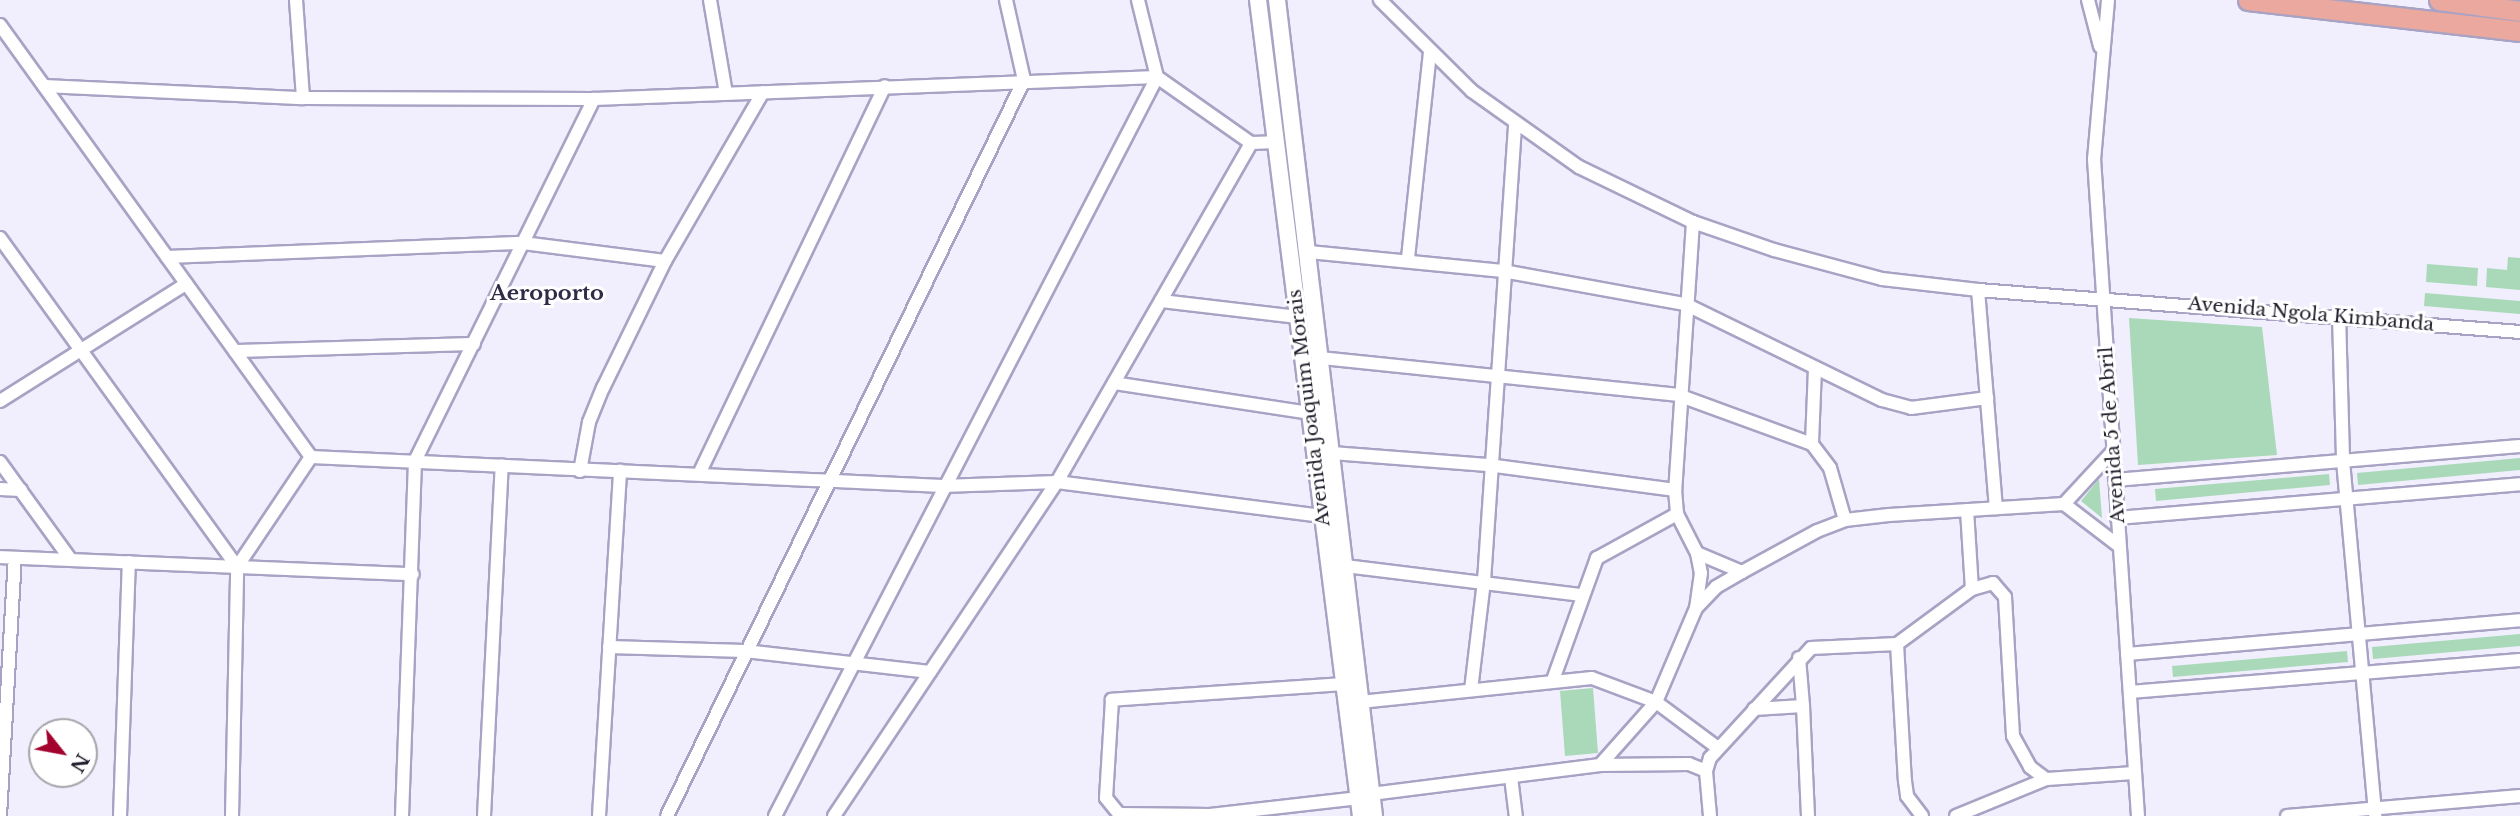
<!DOCTYPE html>
<style>
body{margin:0}
#map{position:relative;width:2520px;height:816px;overflow:hidden;background:#f1effd;font-family:"Libre Baskerville",serif}
div>[style]{position:absolute}
.green>*{inset:0;background:#a9d9b8}
.roads{filter:drop-shadow(2px 0 #a8a3c4) drop-shadow(-2px 0 #a8a3c4) drop-shadow(0 2px #a8a3c4) drop-shadow(0 -2px #a8a3c4)}
.minor>*{height:12px;margin:-6px;padding:0 6px;transform-origin:6px;border-radius:6px;background:#fff}
.tertiary>*{height:16px;margin:-8px;padding:0 8px;transform-origin:8px;border-radius:8px;background:#fff}
.primary>*{height:19px;margin:-9.5px;padding:0 9.5px;transform-origin:9.5px;border-radius:9.5px;background:#eba89e}
span{translate:-50% -50%;white-space:nowrap;text-align:center;line-height:1.15;-webkit-text-stroke:6px #fff;paint-order:stroke}
.street-label{font-size:19px;color:#211f2c}
.neighbourhood-label{font-size:21px;color:#302b46;font-weight:700}
.north{position:absolute;left:28px;top:718px;width:70px;height:70px;box-sizing:border-box;background:#fff;border:2px solid #a6a5ab;border-radius:50%;rotate:121deg;font-size:19px;font-weight:700;line-height:28px;text-align:center;color:#211f2c}
.north::after{content:'';display:block;margin:auto;width:24px;height:32px;background:#a2022d;clip-path:polygon(50% 0,100% 100%,50% 72%,0 100%)}
</style>
<div id="map">
<div class="green">
<i style="clip-path:polygon(2508px 257px,2520px 258px,2520px 290px,2486px 287px,2487px 268px,2507px 270px)"></i>
<i style="clip-path:polygon(2427px 264px,2478px 268px,2477px 286px,2426px 282px)"></i>
<i style="clip-path:polygon(2425px 293px,2520px 301px,2520px 314px,2424px 306px)"></i>
<i style="clip-path:polygon(2129px 318px,2262px 327px,2277px 455px,2138px 465px)"></i>
<i style="clip-path:polygon(2520px 458px,2520px 470px,2358px 485px,2357px 473px)"></i>
<i style="clip-path:polygon(2329px 474px,2330px 485px,2156px 501px,2155px 489px)"></i>
<i style="clip-path:polygon(2099px 479px,2102px 518px,2081px 501px)"></i>
<i style="clip-path:polygon(2520px 634px,2520px 646px,2373px 659px,2372px 647px)"></i>
<i style="clip-path:polygon(2347px 651px,2348px 662px,2173px 677px,2172px 666px)"></i>
<i style="clip-path:polygon(1593px 688px,1598px 753px,1565px 756px,1560px 691px)"></i>
</div>
<div class="roads">
<div class="minor">
<i style="left:296px;top:0;width:98px;rotate:85.9deg"></i>
<i style="left:710px;top:0;width:95px;rotate:80.3deg"></i>
<i style="left:1380px;top:0;width:129px;rotate:44.7deg"></i>
<i style="left:1472px;top:91px;width:131px;rotate:35.4deg"></i>
<i style="left:1579px;top:167px;width:127px;rotate:25.8deg"></i>
<i style="left:1693px;top:222px;width:86px;rotate:19.1deg"></i>
<i style="left:1774px;top:250px;width:112px;rotate:15deg"></i>
<i style="left:1882px;top:279px;width:97px;rotate:6.5deg"></i>
<i style="left:1978px;top:290px;width:544px;rotate:4.43deg"></i>
<i style="left:2088px;top:0;width:48px;rotate:75.4deg"></i>
<i style="left:2108px;top:0;width:160px;rotate:95deg"></i>
<i style="left:2094px;top:159px;width:658px;rotate:86.17deg"></i>
<i style="left:0;top:25px;width:532px;rotate:54.25deg"></i>
<i style="left:44px;top:86px;width:259px;rotate:2.7deg"></i>
<i style="left:303px;top:98px;width:291px;rotate:0.2deg"></i>
<i style="left:594px;top:99px;width:563px;rotate:-2.24deg"></i>
<i style="left:1157px;top:77px;width:115px;rotate:35.1deg"></i>
<i style="left:1251px;top:143px;width:25px;rotate:-2deg"></i>
<i style="left:1693px;top:222px;width:269px;rotate:93.8deg"></i>
<i style="left:1675px;top:490px;width:24px;rotate:85deg"></i>
<i style="left:1677px;top:514px;width:44px;rotate:62.9deg"></i>
<i style="left:1697px;top:553px;width:20px;rotate:79deg"></i>
<i style="left:1701px;top:573px;width:35px;rotate:98deg"></i>
<i style="left:0;top:238px;width:405px;rotate:54.2deg"></i>
<i style="left:1309px;top:252px;width:195px;rotate:5.6deg"></i>
<i style="left:1503px;top:271px;width:185px;rotate:10.3deg"></i>
<i style="left:1685px;top:304px;width:219px;rotate:26deg"></i>
<i style="left:1882px;top:400px;width:30px;rotate:15deg"></i>
<i style="left:1911px;top:408px;width:77px;rotate:-7.5deg"></i>
<i style="left:167px;top:257px;width:356px;rotate:-2.3deg"></i>
<i style="left:523px;top:243px;width:143px;rotate:7.2deg"></i>
<i style="left:1408px;top:258px;width:207px;rotate:-83.9deg"></i>
<i style="left:1978px;top:290px;width:219px;rotate:85.3deg"></i>
<i style="left:1161px;top:301px;width:138px;rotate:6.7deg"></i>
<i style="left:2339px;top:315px;width:146px;rotate:88.4deg"></i>
<i style="left:2343px;top:461px;width:356px;rotate:84.8deg"></i>
<i style="left:235px;top:351px;width:239px;rotate:-1.7deg"></i>
<i style="left:1321px;top:358px;width:359px;rotate:5.9deg"></i>
<i style="left:1678px;top:395px;width:143px;rotate:20.1deg"></i>
<i style="left:1815px;top:368px;width:76px;rotate:92.3deg"></i>
<i style="left:1812px;top:444px;width:30px;rotate:53deg"></i>
<i style="left:1830px;top:468px;width:54px;rotate:73.9deg"></i>
<i style="left:1114px;top:383px;width:198px;rotate:8.7deg"></i>
<i style="left:0;top:401px;width:220px;rotate:-32.2deg"></i>
<i style="left:1332px;top:453px;width:156px;rotate:4.4deg"></i>
<i style="left:1488px;top:465px;width:189px;rotate:7.6deg"></i>
<i style="left:311px;top:457px;width:632px;rotate:2.63deg"></i>
<i style="left:942px;top:486px;width:115px;rotate:-2deg"></i>
<i style="left:1057px;top:482px;width:267px;rotate:7.3deg"></i>
<i style="left:0;top:462px;width:121px;rotate:54.1deg"></i>
<i style="left:580px;top:471px;width:50px;rotate:-79.6deg"></i>
<i style="left:589px;top:422px;width:37px;rotate:-68deg"></i>
<i style="left:603px;top:388px;width:141px;rotate:-64deg"></i>
<i style="left:665px;top:261px;width:195px;rotate:-59.9deg"></i>
<i style="left:699px;top:474px;width:430px;rotate:-64.4deg"></i>
<i style="left:2115px;top:480px;width:406px;rotate:-4.8deg"></i>
<i style="left:0;top:489px;width:21px;rotate:3deg"></i>
<i style="left:2064px;top:504px;width:72px;rotate:-47.2deg"></i>
<i style="left:1967px;top:510px;width:79px;rotate:86.4deg"></i>
<i style="left:2117px;top:518px;width:404px;rotate:-4.8deg"></i>
<i style="left:0;top:557px;width:413px;rotate:2.4deg"></i>
<i style="left:1345px;top:566px;width:239px;rotate:7deg"></i>
<i style="left:1742px;top:572px;width:85px;rotate:-28.7deg"></i>
<i style="left:1817px;top:531px;width:30px;rotate:-21deg"></i>
<i style="left:1845px;top:520px;width:44px;rotate:-6.5deg"></i>
<i style="left:1889px;top:515px;width:175px;rotate:-3.6deg"></i>
<i style="left:2064px;top:504px;width:69px;rotate:37.4deg"></i>
<i style="left:1897px;top:644px;width:137px;rotate:86.7deg"></i>
<i style="left:1905px;top:781px;width:15px;rotate:82deg"></i>
<i style="left:1907px;top:796px;width:25px;rotate:53deg"></i>
<i style="left:609px;top:647px;width:136px;rotate:1.7deg"></i>
<i style="left:745px;top:651px;width:186px;rotate:6.5deg"></i>
<i style="left:2127px;top:654px;width:394px;rotate:-4.9deg"></i>
<i style="left:1799px;top:658px;width:48px;rotate:85.2deg"></i>
<i style="left:1553px;top:680px;width:130px;rotate:-70.2deg"></i>
<i style="left:1597px;top:558px;width:91px;rotate:-28.8deg"></i>
<i style="left:1344px;top:684px;width:233px;rotate:176.1deg"></i>
<i style="left:1112px;top:700px;width:98px;rotate:93.5deg"></i>
<i style="left:1106px;top:798px;width:21px;rotate:51deg"></i>
<i style="left:1119px;top:814px;width:91px;rotate:0.6deg"></i>
<i style="left:1210px;top:815px;width:150px;rotate:-6.5deg"></i>
<i style="left:1471px;top:690px;width:110px;rotate:-83.2deg"></i>
<i style="left:1484px;top:581px;width:458px;rotate:-86.1deg"></i>
<i style="left:2130px;top:692px;width:391px;rotate:-4.7deg"></i>
<i style="left:1360px;top:702px;width:233px;rotate:-5.9deg"></i>
<i style="left:1592px;top:678px;width:68px;rotate:20.6deg"></i>
<i style="left:1656px;top:702px;width:77px;rotate:36.6deg"></i>
<i style="left:1754px;top:709px;width:49px;rotate:-3.5deg"></i>
<i style="left:1803px;top:706px;width:110px;rotate:87.4deg"></i>
<i style="left:1600px;top:765px;width:84px;rotate:-48.4deg"></i>
<i style="left:1656px;top:702px;width:102px;rotate:-66.9deg"></i>
<i style="left:1696px;top:608px;width:29px;rotate:-46deg"></i>
<i style="left:1716px;top:587px;width:30px;rotate:-30deg"></i>
<i style="left:1742px;top:572px;width:49px;rotate:-157.1deg"></i>
<i style="left:1511px;top:777px;width:39px;rotate:83deg"></i>
<i style="left:1371px;top:794px;width:231px;rotate:-7.2deg"></i>
<i style="left:1600px;top:765px;width:89px;rotate:-0.6deg"></i>
<i style="left:1689px;top:764px;width:18px;rotate:22deg"></i>
<i style="left:0;top:816px;width:258px;rotate:-86.7deg"></i>
<i style="left:120px;top:816px;width:254px;rotate:-88deg"></i>
<i style="left:232px;top:816px;width:249px;rotate:-88.8deg"></i>
<i style="left:237px;top:567px;width:133px;rotate:-56.1deg"></i>
<i style="left:402px;top:816px;width:355px;rotate:-87.9deg"></i>
<i style="left:415px;top:461px;width:404px;rotate:-63.7deg"></i>
<i style="left:484px;top:816px;width:351px;rotate:-87.1deg"></i>
<i style="left:599px;top:816px;width:346px;rotate:-86.5deg"></i>
<i style="left:667px;top:816px;width:818px;rotate:-64.12deg"></i>
<i style="left:1024px;top:80px;width:82px;rotate:-102.7deg"></i>
<i style="left:775px;top:816px;width:832px;rotate:-62.66deg"></i>
<i style="left:1157px;top:77px;width:79px;rotate:-103.9deg"></i>
<i style="left:834px;top:816px;width:402px;rotate:-56.3deg"></i>
<i style="left:1057px;top:482px;width:391px;rotate:-60.2deg"></i>
<i style="left:1710px;top:816px;width:45px;rotate:-95.1deg"></i>
<i style="left:1706px;top:771px;width:14px;rotate:-73deg"></i>
<i style="left:1710px;top:758px;width:149px;rotate:-47.4deg"></i>
<i style="left:1811px;top:648px;width:86px;rotate:-2.7deg"></i>
<i style="left:1897px;top:644px;width:93px;rotate:-36.3deg"></i>
<i style="left:1972px;top:589px;width:22px;rotate:-16deg"></i>
<i style="left:1993px;top:583px;width:18px;rotate:49deg"></i>
<i style="left:2005px;top:597px;width:139px;rotate:86.7deg"></i>
<i style="left:2013px;top:736px;width:35px;rotate:61deg"></i>
<i style="left:2030px;top:767px;width:20px;rotate:37deg"></i>
<i style="left:1956px;top:816px;width:97px;rotate:-22.3deg"></i>
<i style="left:2046px;top:779px;width:89px;rotate:-3.9deg"></i>
<i style="left:2287px;top:816px;width:234px;rotate:-4.9deg"></i>
</div>
<div class="tertiary">
<i style="left:1258px;top:0;width:822px;rotate:82.81deg"></i>
<i style="left:1277px;top:0;width:822px;rotate:83.22deg"></i>
</div>
<div class="primary">
<i style="left:2248px;top:0;width:274px;rotate:6.5deg"></i>
<i style="left:2439px;top:0;width:82px;rotate:7.7deg"></i>
</div>
</div>
<div class="street-label">
<span style="left:2311px;top:314px;rotate:5deg">Avenida Ngola Kimbanda</span>
<span style="left:1309px;top:408px;rotate:-97deg">Avenida Joaquim Morais</span>
<span style="left:2112px;top:435px;rotate:-94deg">Avenida 5 de Abril</span>
</div>
<div class="neighbourhood-label">
<span style="left:547px;top:293px">Aeroporto</span>
</div>
<div class="north">N</div>
</div>
